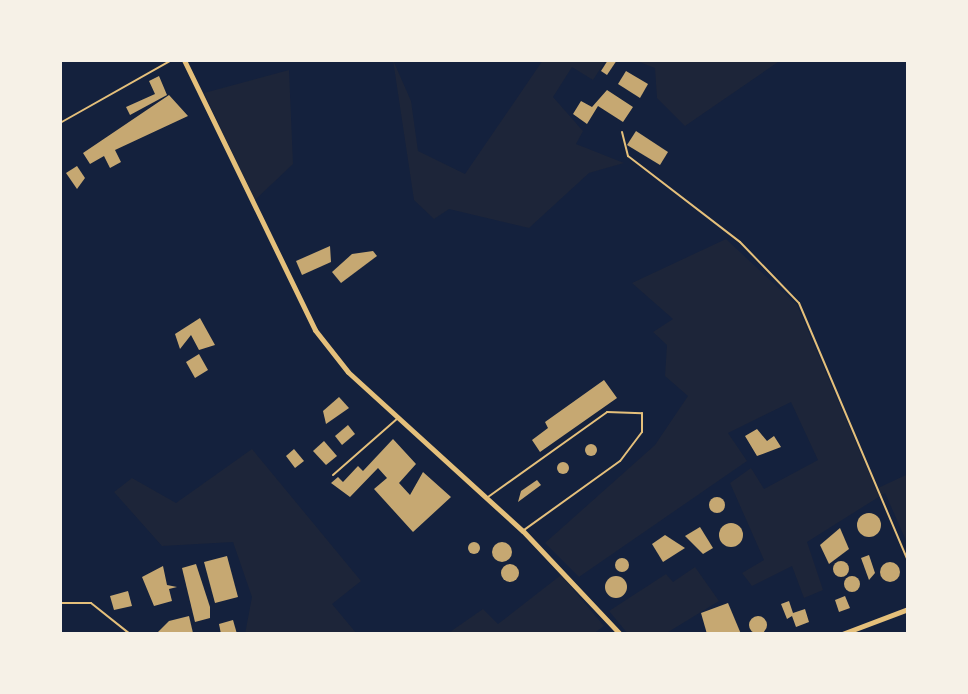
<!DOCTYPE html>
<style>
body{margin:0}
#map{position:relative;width:968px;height:694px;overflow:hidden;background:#14213d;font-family:Barlow,sans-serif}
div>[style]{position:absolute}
.green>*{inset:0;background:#1d2539}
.building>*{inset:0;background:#c6a872}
.round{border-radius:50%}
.service>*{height:2px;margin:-1px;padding:0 1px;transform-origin:1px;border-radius:1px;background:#e5c07b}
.minor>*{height:5px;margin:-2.5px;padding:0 2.5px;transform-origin:2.5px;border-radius:2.5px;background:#e5c07b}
span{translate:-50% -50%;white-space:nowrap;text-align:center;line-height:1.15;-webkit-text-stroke:8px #f6f1e7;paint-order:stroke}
.frame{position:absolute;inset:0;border:62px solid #f6f1e7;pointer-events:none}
</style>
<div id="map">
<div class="green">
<i style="clip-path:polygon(393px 60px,411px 101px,418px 151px,465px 174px,543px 60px,606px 60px,593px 80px,572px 67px,553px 97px,583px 131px,576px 144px,624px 163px,589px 173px,529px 228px,449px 209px,434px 219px,414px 200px)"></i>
<i style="clip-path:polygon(634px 60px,781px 60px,685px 126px,657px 98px,655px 68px)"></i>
<i style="clip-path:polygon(289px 70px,293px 164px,255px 200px,204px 93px)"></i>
<i style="clip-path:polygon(726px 239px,797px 305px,876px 489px,908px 474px,908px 545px,885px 493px,807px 542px,823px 590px,804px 598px,792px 566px,752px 586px,742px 573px,764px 560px,730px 483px,751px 468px,764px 489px,818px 460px,791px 402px,728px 433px,747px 461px,579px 577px,545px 543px,655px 445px,688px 396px,665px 376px,667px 345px,653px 332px,673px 319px,632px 283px)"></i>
<i style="clip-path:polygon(252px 449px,361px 581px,332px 604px,357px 634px,245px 634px,252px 597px,233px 542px,162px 546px,114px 492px,132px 478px,176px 503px)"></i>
<i style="clip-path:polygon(695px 567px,719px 601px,665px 634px,628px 634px,609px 611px,666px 574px,673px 582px)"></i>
<i style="clip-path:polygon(561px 575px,604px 626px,593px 634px,447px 634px,483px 609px,498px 624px)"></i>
</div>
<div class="building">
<i style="clip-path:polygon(608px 60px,617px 60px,607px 75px,601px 71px)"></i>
<i style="clip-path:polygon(626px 71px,648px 84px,640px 98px,618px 84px)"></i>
<i style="clip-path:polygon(159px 76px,167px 95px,130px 115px,126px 107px,155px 94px,149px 81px)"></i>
<i style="clip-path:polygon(607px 90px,633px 107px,623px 122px,598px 106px,587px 124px,573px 114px,581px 101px,592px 107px)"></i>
<i style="clip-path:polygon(169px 95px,188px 116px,115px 150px,121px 162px,110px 168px,104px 156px,90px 164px,83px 153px)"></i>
<i style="clip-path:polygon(636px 131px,668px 152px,660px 165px,627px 145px)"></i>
<i style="clip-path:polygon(77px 166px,85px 178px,77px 189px,66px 173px)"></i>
<i style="clip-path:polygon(330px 246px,331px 262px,302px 275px,296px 261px)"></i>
<i style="clip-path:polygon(373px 251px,377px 256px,341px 283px,332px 272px,352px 254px)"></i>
<i style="clip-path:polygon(200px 318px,215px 345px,199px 350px,191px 335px,180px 349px,175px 334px)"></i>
<i style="clip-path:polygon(199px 354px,208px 370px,195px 378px,186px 362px)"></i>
<i style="clip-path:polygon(604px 380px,617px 398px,540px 452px,532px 440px,548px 428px,545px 422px)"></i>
<i style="clip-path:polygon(339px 397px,349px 408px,326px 424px,323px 411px)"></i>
<i style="clip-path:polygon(348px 425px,355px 434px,342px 445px,335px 436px)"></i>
<i style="clip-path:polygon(757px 429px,767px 441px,774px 436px,781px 447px,757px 456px,745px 436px)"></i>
<i style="clip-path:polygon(393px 439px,416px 464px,399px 483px,410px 495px,423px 472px,451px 497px,413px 532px,374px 489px,387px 478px,378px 468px,350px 497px,331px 483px,338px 477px,343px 482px,358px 466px,363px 471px)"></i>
<i style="clip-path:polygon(324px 441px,337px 456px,326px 465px,313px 451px)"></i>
<i class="round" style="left:585px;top:444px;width:12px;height:12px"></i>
<i style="clip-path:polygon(294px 449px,304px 461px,295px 468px,286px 456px)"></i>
<i class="round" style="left:557px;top:462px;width:12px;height:12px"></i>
<i style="clip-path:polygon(537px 480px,541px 485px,518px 502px,521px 491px)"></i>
<i class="round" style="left:709px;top:497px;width:16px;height:16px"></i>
<i class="round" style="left:857px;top:513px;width:24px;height:24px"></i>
<i class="round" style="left:719px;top:523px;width:24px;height:24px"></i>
<i style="clip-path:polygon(700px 527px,713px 548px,703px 554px,685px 536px)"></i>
<i style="clip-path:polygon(840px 528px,849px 549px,829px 564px,820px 545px)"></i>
<i style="clip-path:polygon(665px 535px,685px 548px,663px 562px,652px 544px)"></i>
<i class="round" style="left:492px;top:542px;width:20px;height:20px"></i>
<i class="round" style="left:468px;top:542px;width:12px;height:12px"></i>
<i style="clip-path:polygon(869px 555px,875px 573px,869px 580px,861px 558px)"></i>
<i style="clip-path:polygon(227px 556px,238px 597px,215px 603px,204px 562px)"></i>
<i class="round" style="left:615px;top:558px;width:14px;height:14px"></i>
<i class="round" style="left:833px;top:561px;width:16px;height:16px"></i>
<i class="round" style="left:880px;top:562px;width:20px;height:20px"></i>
<i class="round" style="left:501px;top:564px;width:18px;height:18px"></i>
<i style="clip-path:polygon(196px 564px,210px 607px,210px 618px,195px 622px,182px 568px)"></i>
<i style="clip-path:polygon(163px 566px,167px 585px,177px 587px,169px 589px,172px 601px,154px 606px,142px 577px)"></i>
<i class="round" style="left:844px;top:576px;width:16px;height:16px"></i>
<i class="round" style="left:605px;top:576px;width:22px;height:22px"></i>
<i style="clip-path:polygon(128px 591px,132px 606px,114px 610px,110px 596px)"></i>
<i style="clip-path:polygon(845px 596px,850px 608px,839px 612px,835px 600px)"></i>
<i style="clip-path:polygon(789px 601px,793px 613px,805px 609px,809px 622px,796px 627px,792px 616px,787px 619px,781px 604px)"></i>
<i style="clip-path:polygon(728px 603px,741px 634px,707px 634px,701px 613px)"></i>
<i style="clip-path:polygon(189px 616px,193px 633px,156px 634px,169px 621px)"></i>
<i class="round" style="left:749px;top:616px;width:18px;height:18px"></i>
<i style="clip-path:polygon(233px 620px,237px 634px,221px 634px,219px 624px)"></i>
</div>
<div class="service">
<i style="left:60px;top:123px;width:129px;rotate:-29.4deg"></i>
<i style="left:622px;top:132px;width:25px;rotate:76deg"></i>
<i style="left:628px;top:156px;width:141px;rotate:37.5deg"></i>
<i style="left:740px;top:242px;width:85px;rotate:46deg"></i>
<i style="left:799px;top:303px;width:280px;rotate:67.1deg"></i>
<i style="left:333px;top:475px;width:86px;rotate:-41.2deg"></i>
<i style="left:488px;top:497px;width:146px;rotate:-35.5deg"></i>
<i style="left:607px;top:412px;width:35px;rotate:2deg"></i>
<i style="left:642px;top:413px;width:19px;rotate:90deg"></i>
<i style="left:642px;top:432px;width:36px;rotate:127deg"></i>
<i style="left:620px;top:461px;width:118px;rotate:144.3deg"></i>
<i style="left:60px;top:603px;width:31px"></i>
<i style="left:91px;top:603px;width:50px;rotate:38.5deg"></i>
</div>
<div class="minor">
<i style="left:184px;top:60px;width:300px;rotate:64.1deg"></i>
<i style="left:315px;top:330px;width:53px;rotate:51.8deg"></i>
<i style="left:348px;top:372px;width:236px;rotate:42.3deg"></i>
<i style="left:523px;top:531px;width:141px;rotate:46.7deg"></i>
<i style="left:842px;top:634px;width:71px;rotate:-20.7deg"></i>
</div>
<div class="frame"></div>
</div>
